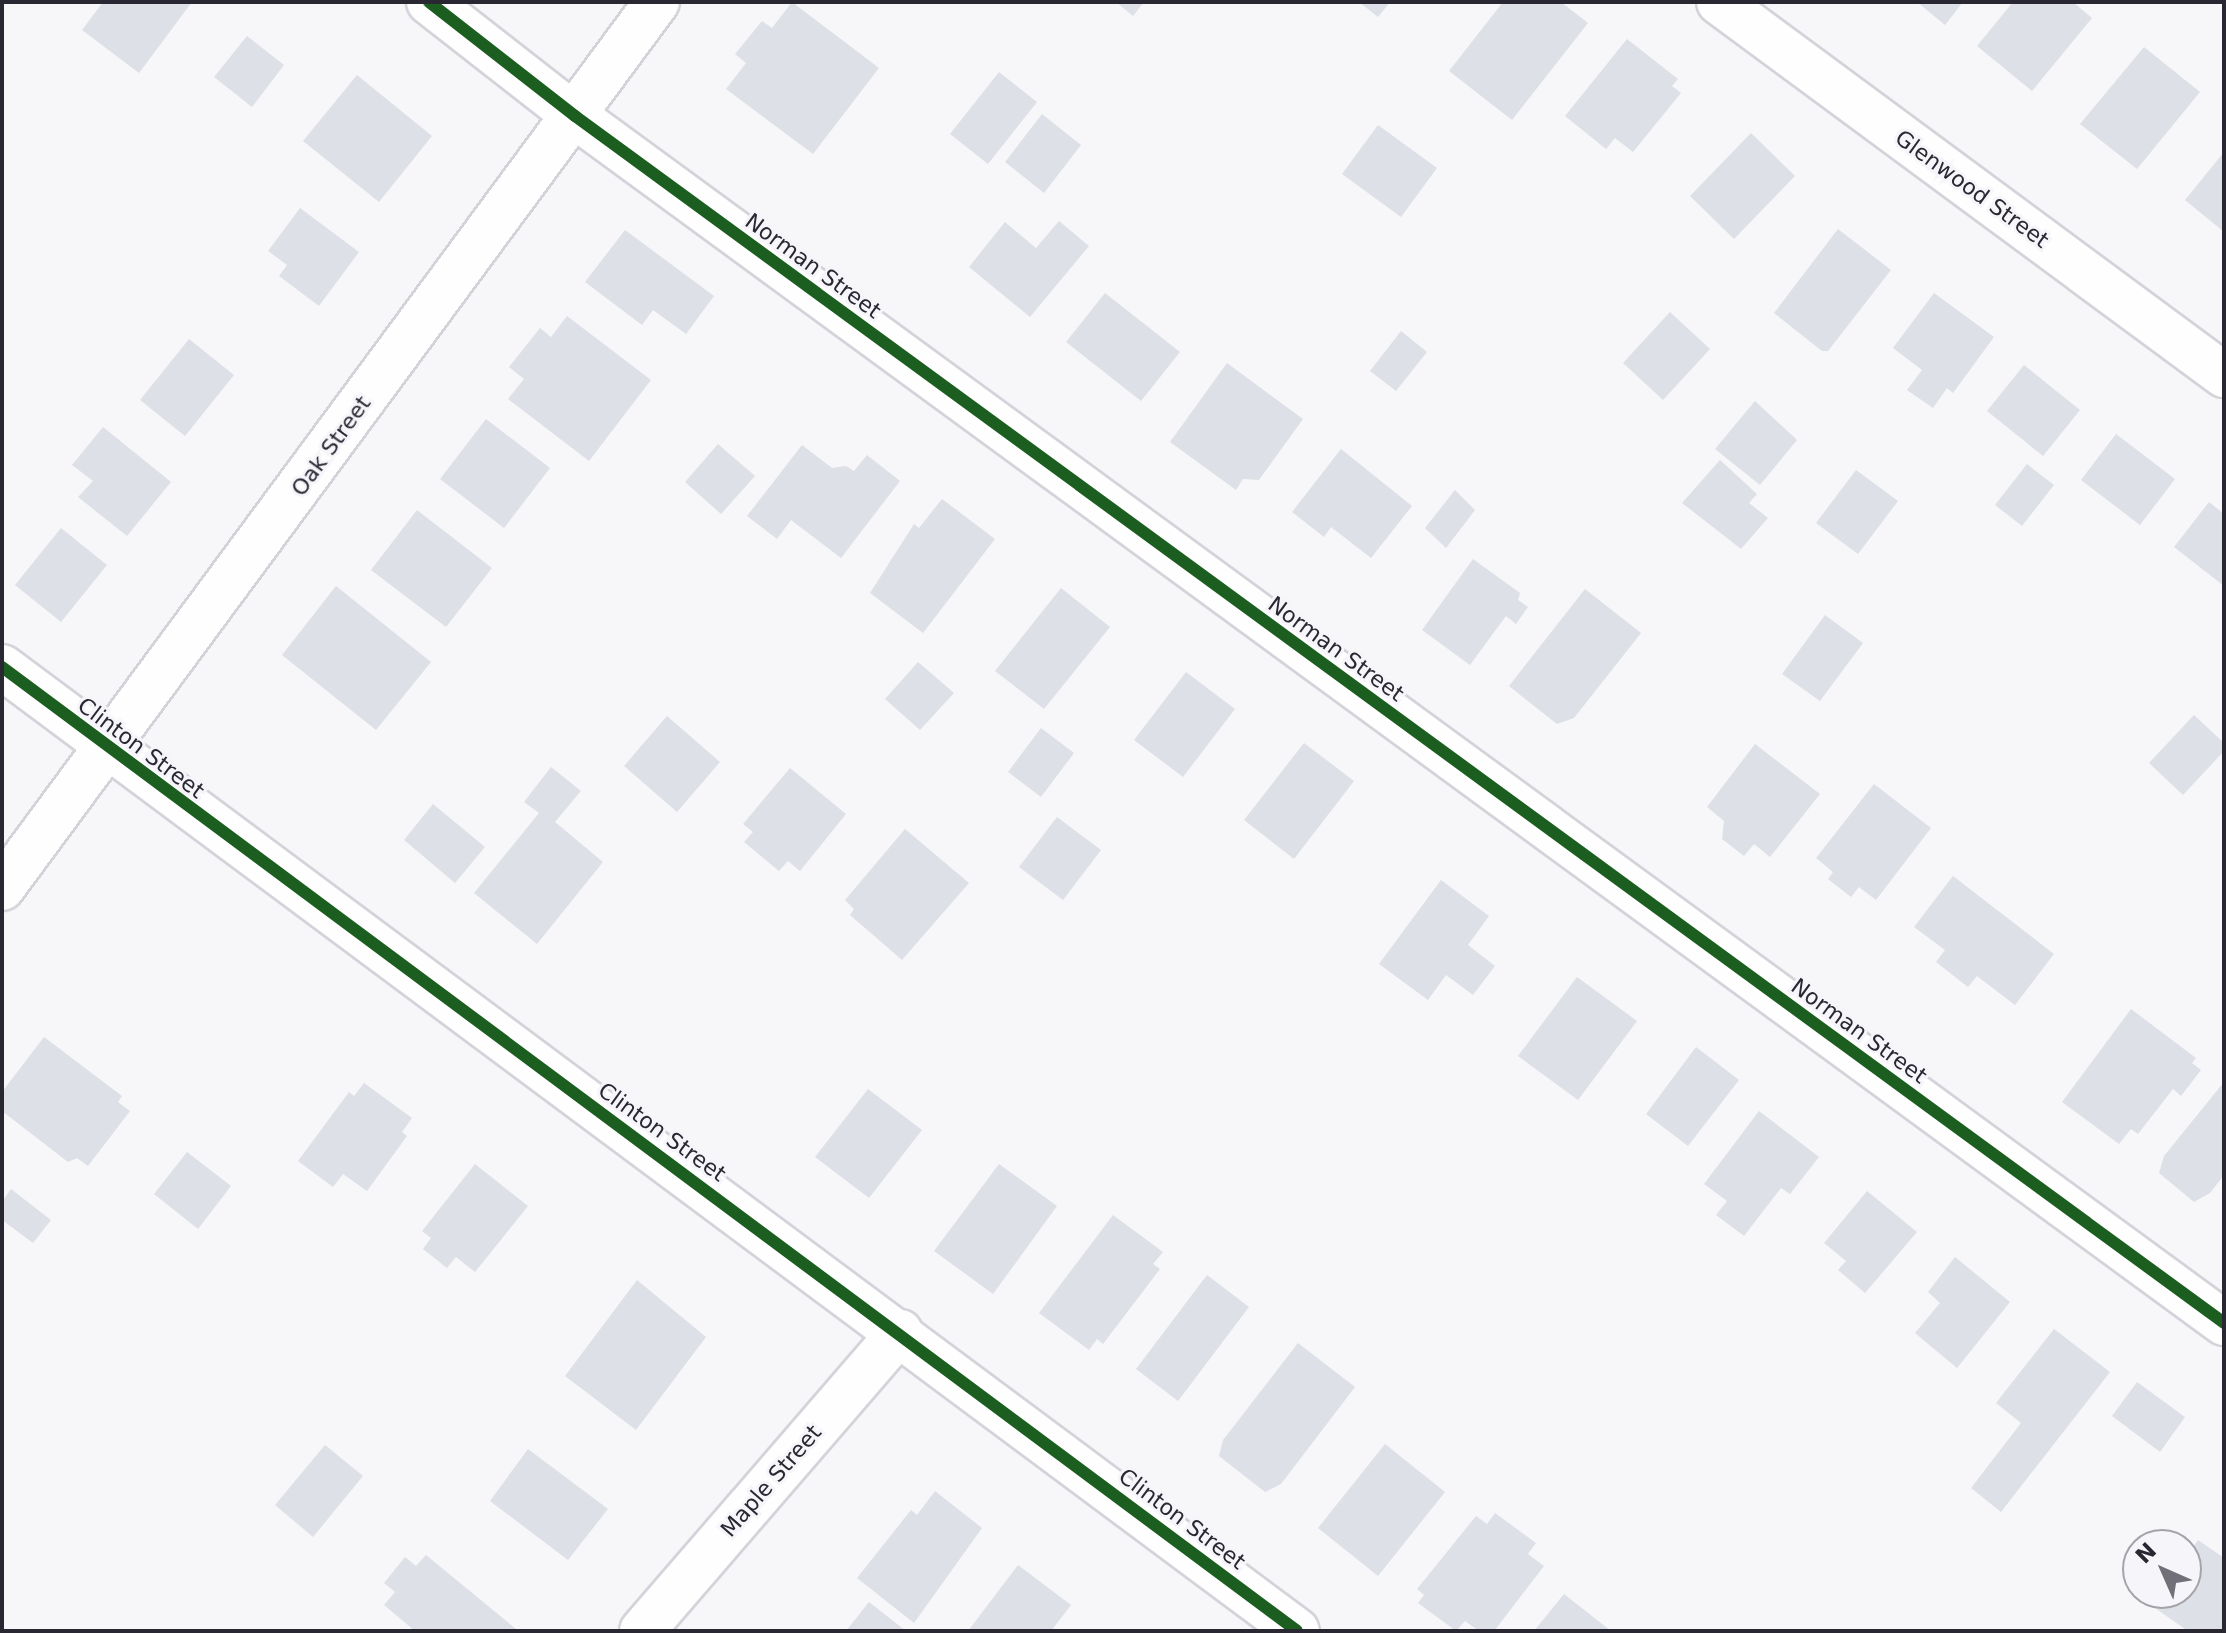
<!DOCTYPE html>
<style>
body{margin:0}
#map{position:relative;width:2226px;height:1633px;overflow:hidden;background:#f7f6f9;font-family:"DejaVu Sans",sans-serif}
div>[style]{position:absolute}
.building>*{inset:0;background:#dde0e6}
.roads{filter:drop-shadow(2px 0 #d4d3da) drop-shadow(-2px 0 #d4d3da) drop-shadow(0 2px #d4d3da) drop-shadow(0 -2px #d4d3da)}
.street>*{height:44px;margin:-22px;padding:0 22px;transform-origin:22px;border-radius:22px;background:#fefefe}
.cycleway>*{height:12px;margin:-6px;padding:0 6px;transform-origin:6px;border-radius:6px;background:#1b5e20}
span{translate:-50% -50%;white-space:nowrap;text-align:center;line-height:1.15;-webkit-text-stroke:6px #f6f5fa;paint-order:stroke}
.street-label{font-size:22px;color:#292832}
.frame{position:absolute;inset:0;border:4px solid #292832;pointer-events:none}
.north{position:absolute;left:2122px;top:1529px;width:80px;height:80px;box-sizing:border-box;background:#f6f5fa;border:2px solid #a4a3aa;border-radius:50%;rotate:315deg;font-size:22px;font-weight:700;line-height:32px;text-align:center;color:#292832}
.north::after{content:'';display:block;margin:auto;width:28px;height:36px;background:#717078;clip-path:polygon(50% 0,100% 100%,50% 72%,0 100%)}
</style>
<div id="map">
<div class="building">
<i style="clip-path:polygon(103px 2px,192px 2px,139px 73px,82px 30px)"></i>
<i style="clip-path:polygon(792px 2px,879px 68px,813px 154px,726px 89px,746px 63px,735px 54px,762px 21px,772px 28px)"></i>
<i style="clip-path:polygon(1116px 2px,1144px 2px,1133px 16px)"></i>
<i style="clip-path:polygon(1359px 2px,1390px 2px,1378px 17px)"></i>
<i style="clip-path:polygon(1503px 2px,1561px 2px,1588px 23px,1512px 120px,1449px 71px)"></i>
<i style="clip-path:polygon(1917px 2px,1963px 2px,1945px 25px)"></i>
<i style="clip-path:polygon(2013px 2px,2073px 2px,2092px 18px,2032px 91px,1977px 46px)"></i>
<i style="clip-path:polygon(247px 36px,284px 65px,252px 107px,214px 77px)"></i>
<i style="clip-path:polygon(1627px 39px,1678px 79px,1672px 86px,1681px 93px,1633px 152px,1615px 138px,1606px 149px,1565px 116px)"></i>
<i style="clip-path:polygon(2144px 47px,2200px 92px,2137px 169px,2080px 124px)"></i>
<i style="clip-path:polygon(999px 72px,1037px 102px,988px 164px,950px 134px)"></i>
<i style="clip-path:polygon(357px 75px,432px 136px,379px 202px,303px 141px)"></i>
<i style="clip-path:polygon(1042px 114px,1081px 145px,1044px 193px,1005px 162px)"></i>
<i style="clip-path:polygon(1378px 125px,1437px 168px,1401px 217px,1342px 174px)"></i>
<i style="clip-path:polygon(1751px 133px,1795px 176px,1734px 239px,1690px 196px)"></i>
<i style="clip-path:polygon(2224px 152px,2224px 232px,2185px 200px)"></i>
<i style="clip-path:polygon(300px 208px,359px 252px,319px 306px,279px 276px,287px 265px,268px 251px)"></i>
<i style="clip-path:polygon(1059px 221px,1089px 246px,1030px 317px,969px 267px,1005px 222px,1036px 248px)"></i>
<i style="clip-path:polygon(1838px 229px,1891px 270px,1828px 351px,1822px 351px,1774px 313px)"></i>
<i style="clip-path:polygon(625px 230px,714px 296px,686px 334px,653px 310px,642px 325px,585px 282px)"></i>
<i style="clip-path:polygon(1105px 293px,1180px 352px,1141px 401px,1066px 342px)"></i>
<i style="clip-path:polygon(1934px 293px,1994px 337px,1953px 393px,1947px 388px,1933px 408px,1907px 390px,1922px 370px,1893px 348px)"></i>
<i style="clip-path:polygon(1670px 312px,1710px 349px,1663px 400px,1623px 363px)"></i>
<i style="clip-path:polygon(567px 316px,651px 380px,589px 461px,508px 399px,524px 379px,509px 367px,540px 328px,551px 337px)"></i>
<i style="clip-path:polygon(1401px 331px,1427px 352px,1396px 391px,1370px 371px)"></i>
<i style="clip-path:polygon(189px 339px,234px 375px,185px 436px,140px 400px)"></i>
<i style="clip-path:polygon(1227px 363px,1303px 419px,1259px 480px,1243px 479px,1236px 490px,1170px 442px)"></i>
<i style="clip-path:polygon(2024px 365px,2080px 410px,2043px 456px,1987px 411px)"></i>
<i style="clip-path:polygon(1755px 401px,1797px 440px,1760px 485px,1715px 449px)"></i>
<i style="clip-path:polygon(486px 419px,550px 468px,504px 528px,440px 479px)"></i>
<i style="clip-path:polygon(103px 427px,171px 482px,127px 536px,78px 497px,93px 481px,72px 465px)"></i>
<i style="clip-path:polygon(2116px 434px,2175px 479px,2140px 525px,2081px 480px)"></i>
<i style="clip-path:polygon(718px 444px,755px 476px,721px 514px,685px 482px)"></i>
<i style="clip-path:polygon(802px 445px,832px 468px,846px 466px,854px 471px,867px 455px,900px 481px,841px 558px,791px 520px,777px 539px,747px 516px)"></i>
<i style="clip-path:polygon(1341px 449px,1412px 506px,1371px 558px,1331px 527px,1324px 537px,1292px 512px)"></i>
<i style="clip-path:polygon(1720px 460px,1757px 494px,1749px 503px,1768px 518px,1741px 549px,1682px 503px)"></i>
<i style="clip-path:polygon(2027px 464px,2054px 485px,2022px 526px,1995px 505px)"></i>
<i style="clip-path:polygon(1856px 470px,1898px 501px,1858px 554px,1816px 523px)"></i>
<i style="clip-path:polygon(1455px 490px,1475px 510px,1446px 548px,1425px 528px)"></i>
<i style="clip-path:polygon(942px 499px,995px 539px,923px 633px,870px 593px,914px 524px,919px 528px)"></i>
<i style="clip-path:polygon(2209px 502px,2224px 514px,2224px 586px,2174px 547px)"></i>
<i style="clip-path:polygon(417px 510px,492px 568px,446px 627px,371px 570px)"></i>
<i style="clip-path:polygon(61px 528px,107px 565px,61px 622px,15px 585px)"></i>
<i style="clip-path:polygon(1473px 559px,1520px 593px,1518px 600px,1528px 607px,1516px 624px,1506px 616px,1470px 665px,1422px 630px)"></i>
<i style="clip-path:polygon(336px 586px,431px 662px,376px 730px,282px 655px)"></i>
<i style="clip-path:polygon(1061px 588px,1110px 627px,1044px 709px,995px 671px)"></i>
<i style="clip-path:polygon(1585px 589px,1641px 633px,1574px 718px,1557px 724px,1509px 686px)"></i>
<i style="clip-path:polygon(1825px 615px,1863px 643px,1820px 701px,1782px 674px)"></i>
<i style="clip-path:polygon(918px 662px,954px 693px,920px 730px,885px 699px)"></i>
<i style="clip-path:polygon(1186px 672px,1235px 709px,1183px 777px,1134px 740px)"></i>
<i style="clip-path:polygon(2194px 715px,2224px 743px,2224px 751px,2183px 795px,2149px 763px)"></i>
<i style="clip-path:polygon(667px 716px,720px 762px,677px 812px,624px 766px)"></i>
<i style="clip-path:polygon(1041px 728px,1074px 753px,1041px 797px,1008px 772px)"></i>
<i style="clip-path:polygon(1304px 743px,1354px 781px,1294px 859px,1244px 820px)"></i>
<i style="clip-path:polygon(1755px 744px,1820px 794px,1770px 857px,1754px 844px,1744px 856px,1722px 839px,1724px 821px,1707px 807px)"></i>
<i style="clip-path:polygon(551px 767px,581px 791px,555px 822px,603px 862px,537px 944px,474px 893px,539px 813px,524px 802px)"></i>
<i style="clip-path:polygon(790px 768px,846px 814px,800px 871px,788px 861px,779px 871px,744px 842px,753px 832px,743px 824px)"></i>
<i style="clip-path:polygon(1874px 784px,1931px 828px,1876px 900px,1859px 887px,1851px 897px,1828px 879px,1833px 872px,1816px 858px)"></i>
<i style="clip-path:polygon(433px 804px,485px 847px,455px 883px,404px 840px)"></i>
<i style="clip-path:polygon(1057px 817px,1101px 850px,1063px 900px,1019px 867px)"></i>
<i style="clip-path:polygon(905px 829px,969px 883px,902px 960px,850px 915px,854px 909px,845px 900px)"></i>
<i style="clip-path:polygon(1953px 876px,2054px 954px,2015px 1005px,1977px 976px,1968px 987px,1936px 962px,1945px 950px,1914px 927px)"></i>
<i style="clip-path:polygon(1441px 880px,1489px 916px,1468px 945px,1495px 966px,1473px 995px,1446px 975px,1428px 1000px,1379px 964px)"></i>
<i style="clip-path:polygon(1577px 977px,1637px 1021px,1578px 1100px,1518px 1056px)"></i>
<i style="clip-path:polygon(2131px 1009px,2196px 1058px,2192px 1063px,2201px 1070px,2181px 1096px,2173px 1089px,2138px 1134px,2131px 1129px,2119px 1144px,2062px 1102px)"></i>
<i style="clip-path:polygon(44px 1037px,122px 1096px,118px 1102px,130px 1111px,88px 1166px,77px 1158px,68px 1162px,2px 1111px,2px 1092px)"></i>
<i style="clip-path:polygon(1696px 1047px,1739px 1080px,1688px 1146px,1646px 1114px)"></i>
<i style="clip-path:polygon(2224px 1082px,2224px 1175px,2210px 1193px,2194px 1202px,2159px 1173px,2164px 1156px)"></i>
<i style="clip-path:polygon(364px 1083px,412px 1118px,402px 1132px,407px 1136px,367px 1191px,343px 1174px,333px 1187px,298px 1161px,349px 1092px,354px 1096px)"></i>
<i style="clip-path:polygon(868px 1089px,922px 1130px,869px 1198px,815px 1157px)"></i>
<i style="clip-path:polygon(1759px 1111px,1819px 1157px,1790px 1194px,1781px 1188px,1744px 1236px,1716px 1215px,1727px 1201px,1704px 1184px)"></i>
<i style="clip-path:polygon(187px 1152px,231px 1186px,198px 1229px,154px 1194px)"></i>
<i style="clip-path:polygon(475px 1164px,528px 1206px,475px 1272px,456px 1257px,447px 1268px,423px 1249px,431px 1238px,422px 1231px)"></i>
<i style="clip-path:polygon(999px 1164px,1057px 1206px,993px 1294px,934px 1251px)"></i>
<i style="clip-path:polygon(11px 1189px,51px 1220px,33px 1243px,2px 1220px,2px 1202px)"></i>
<i style="clip-path:polygon(1867px 1191px,1917px 1232px,1865px 1293px,1838px 1270px,1846px 1261px,1824px 1243px)"></i>
<i style="clip-path:polygon(1113px 1215px,1163px 1252px,1153px 1264px,1160px 1269px,1103px 1344px,1097px 1339px,1089px 1350px,1039px 1313px)"></i>
<i style="clip-path:polygon(1955px 1257px,2010px 1302px,1957px 1368px,1915px 1333px,1940px 1303px,1928px 1292px)"></i>
<i style="clip-path:polygon(1207px 1275px,1249px 1307px,1178px 1401px,1136px 1369px)"></i>
<i style="clip-path:polygon(637px 1280px,706px 1337px,636px 1430px,565px 1376px)"></i>
<i style="clip-path:polygon(2054px 1329px,2110px 1372px,2001px 1512px,1971px 1488px,2021px 1423px,1996px 1403px)"></i>
<i style="clip-path:polygon(1298px 1343px,1355px 1387px,1281px 1484px,1265px 1492px,1219px 1456px,1223px 1440px)"></i>
<i style="clip-path:polygon(2137px 1382px,2185px 1417px,2160px 1452px,2112px 1416px)"></i>
<i style="clip-path:polygon(1385px 1444px,1445px 1492px,1378px 1576px,1318px 1528px)"></i>
<i style="clip-path:polygon(325px 1445px,363px 1476px,313px 1537px,275px 1505px)"></i>
<i style="clip-path:polygon(528px 1449px,608px 1509px,568px 1560px,490px 1501px)"></i>
<i style="clip-path:polygon(935px 1491px,982px 1528px,914px 1623px,857px 1578px,911px 1510px,917px 1515px)"></i>
<i style="clip-path:polygon(1495px 1513px,1536px 1543px,1528px 1554px,1544px 1566px,1494px 1631px,1479px 1631px,1465px 1621px,1456px 1631px,1418px 1603px,1424px 1595px,1417px 1589px,1476px 1516px,1487px 1524px)"></i>
<i style="clip-path:polygon(2198px 1540px,2224px 1558px,2224px 1631px,2188px 1631px,2152px 1606px,2161px 1593px,2186px 1593px,2186px 1557px)"></i>
<i style="clip-path:polygon(426px 1555px,516px 1629px,515px 1631px,415px 1631px,384px 1605px,395px 1592px,384px 1583px,405px 1557px,416px 1566px)"></i>
<i style="clip-path:polygon(1018px 1565px,1071px 1605px,1051px 1631px,968px 1631px)"></i>
<i style="clip-path:polygon(1564px 1594px,1611px 1631px,1534px 1631px)"></i>
<i style="clip-path:polygon(869px 1602px,906px 1631px,846px 1631px)"></i>
</div>
<div class="roads">
<div class="street">
<i style="left:429px;top:2px;width:185px;rotate:38deg"></i>
<i style="left:575px;top:116px;width:2044px;rotate:36.2deg"></i>
<i style="left:1719px;top:2px;width:628px;rotate:36.45deg"></i>
<i style="left:2px;top:667px;width:1614px;rotate:36.66deg"></i>
<i style="left:2px;top:888px;width:1102px;rotate:-53.53deg"></i>
<i style="left:642px;top:1631px;width:395px;rotate:-49.2deg"></i>
</div>
</div>
<div class="cycleway">
<i style="left:429px;top:2px;width:185px;rotate:38deg"></i>
<i style="left:575px;top:116px;width:2044px;rotate:36.2deg"></i>
<i style="left:2px;top:667px;width:1614px;rotate:36.66deg"></i>
</div>
<div class="street-label">
<span style="left:1972px;top:189px;rotate:36deg">Glenwood Street</span>
<span style="left:813px;top:266px;rotate:36deg">Norman Street</span>
<span style="left:331px;top:446px;rotate:-54deg">Oak Street</span>
<span style="left:1336px;top:649px;rotate:36deg">Norman Street</span>
<span style="left:141px;top:748px;rotate:37deg">Clinton Street</span>
<span style="left:1859px;top:1031px;rotate:36deg">Norman Street</span>
<span style="left:662px;top:1132px;rotate:36deg">Clinton Street</span>
<span style="left:771px;top:1481px;rotate:-49deg">Maple Street</span>
<span style="left:1182px;top:1519px;rotate:37deg">Clinton Street</span>
</div>
<div class="frame"></div>
<div class="north">N</div>
</div>
